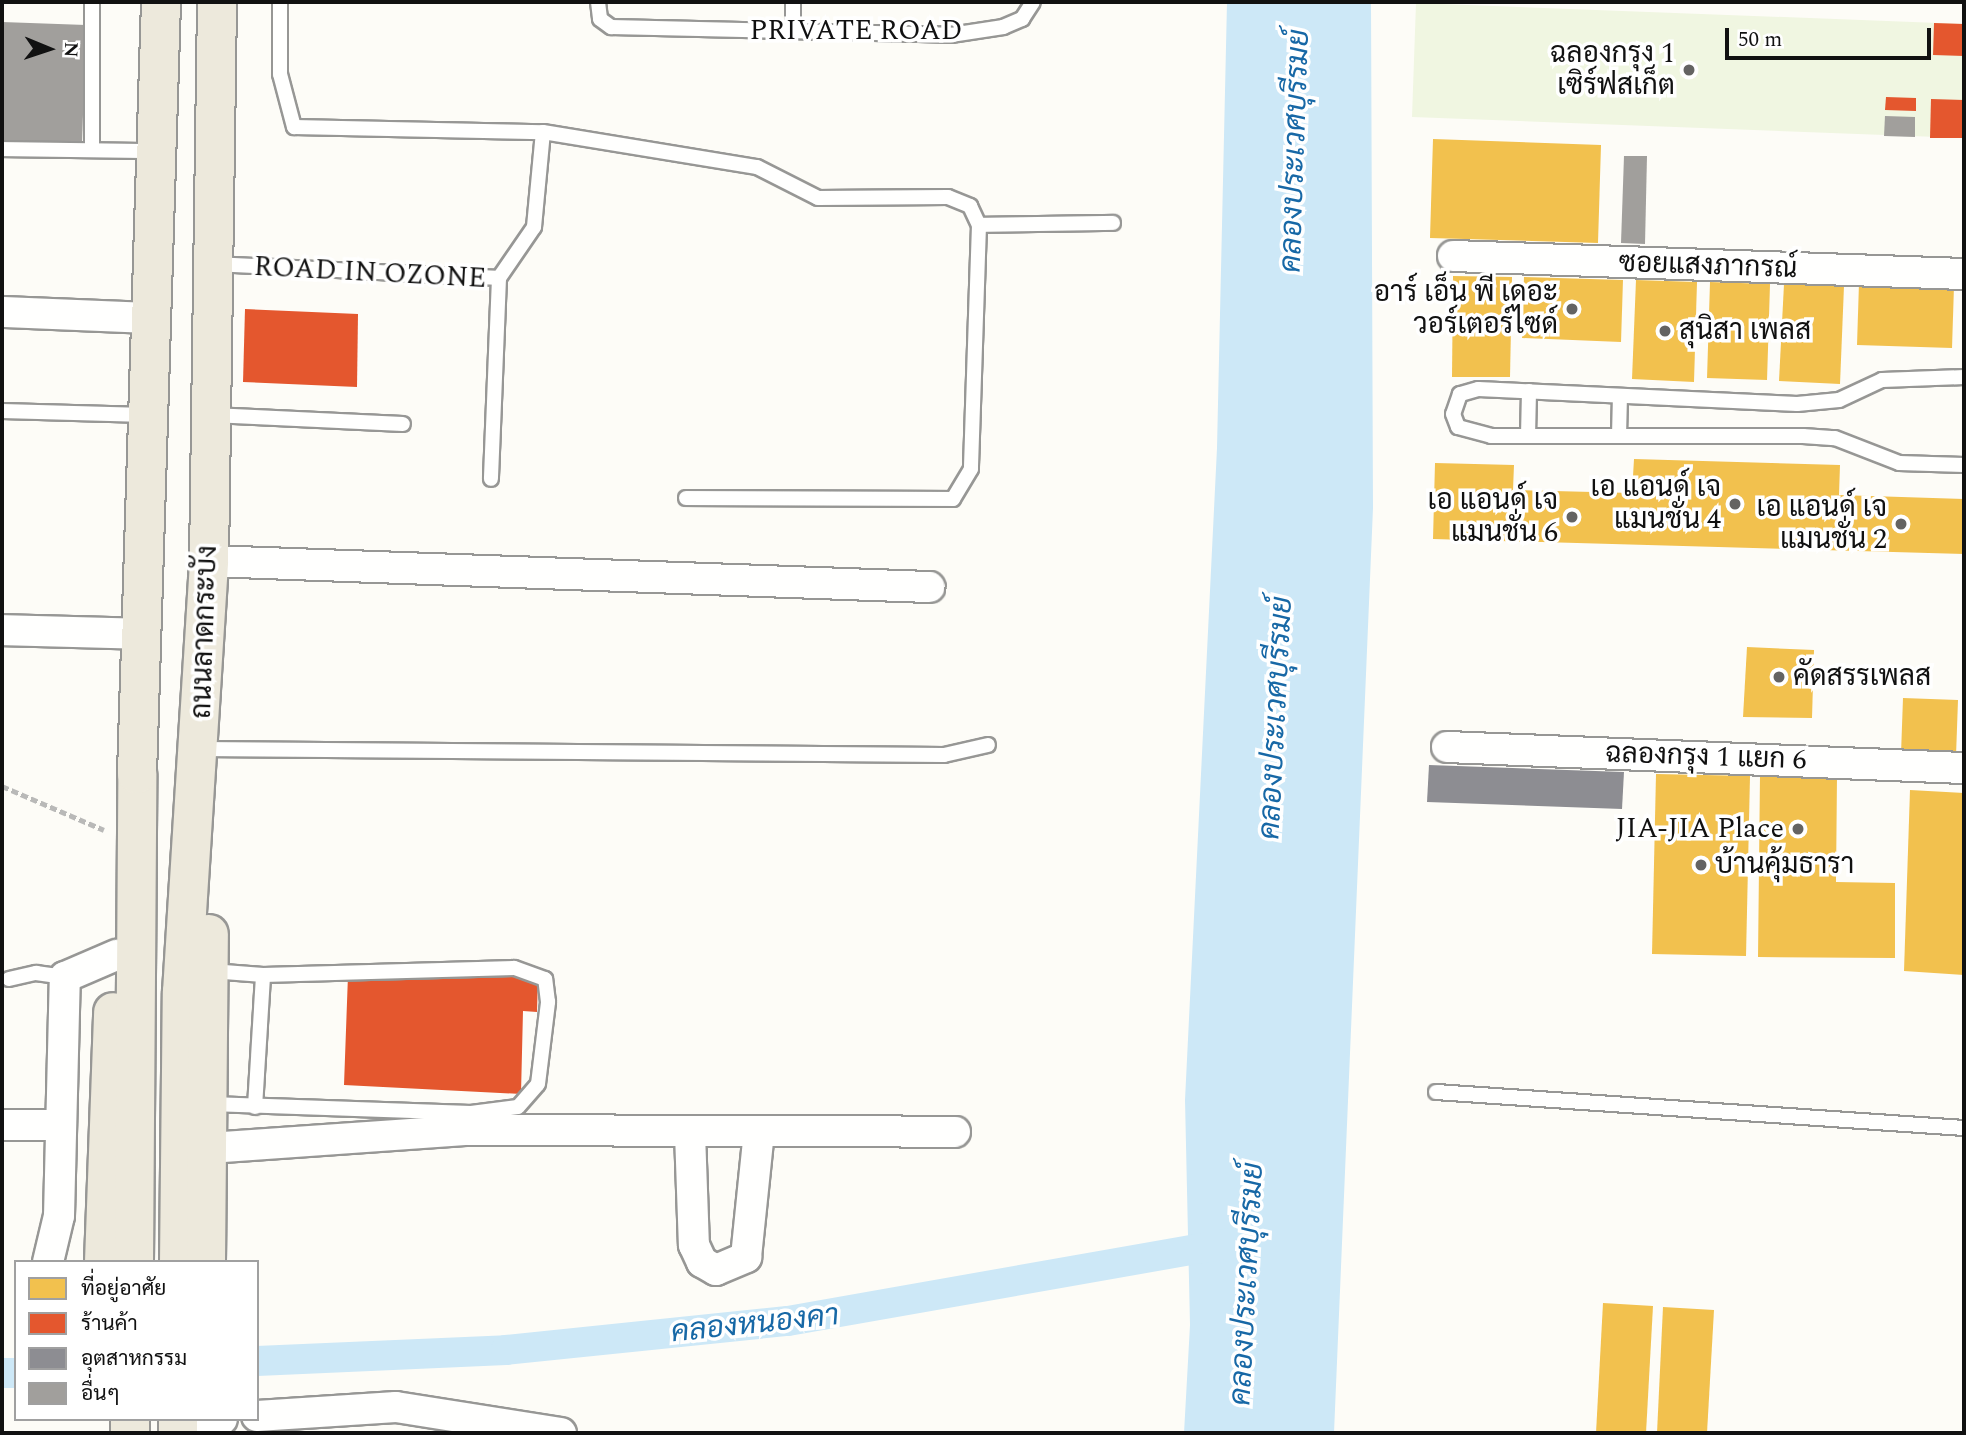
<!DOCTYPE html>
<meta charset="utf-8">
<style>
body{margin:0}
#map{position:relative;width:1966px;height:1435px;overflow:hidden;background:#fdfcf7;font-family:Spectral,Sarabun,serif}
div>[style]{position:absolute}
.pitch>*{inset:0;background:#f0f6e1}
.water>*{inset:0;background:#cde8f7}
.homes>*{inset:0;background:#f2c14e}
.shops>*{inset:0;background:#e4572e}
.industry>*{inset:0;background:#8d8d92}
.canal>*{height:30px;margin:-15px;padding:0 15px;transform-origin:15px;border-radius:15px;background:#cde8f7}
.building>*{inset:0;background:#a19f9c}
.path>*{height:4.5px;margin-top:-2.25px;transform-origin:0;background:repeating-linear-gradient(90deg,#b9b9b8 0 7px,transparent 0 10.5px)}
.roads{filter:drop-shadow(2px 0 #979795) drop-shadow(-2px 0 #979795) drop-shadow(0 2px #979795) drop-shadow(0 -2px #979795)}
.lane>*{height:14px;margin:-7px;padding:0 7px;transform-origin:7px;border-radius:7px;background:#fffffe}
.street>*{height:30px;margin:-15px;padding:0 15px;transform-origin:15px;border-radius:15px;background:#fffffe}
.primary>*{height:38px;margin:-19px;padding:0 19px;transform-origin:19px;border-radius:19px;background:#ede9dc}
.dots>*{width:19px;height:19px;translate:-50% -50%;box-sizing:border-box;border:4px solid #fff;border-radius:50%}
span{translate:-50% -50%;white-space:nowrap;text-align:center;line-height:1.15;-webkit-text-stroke:7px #fff;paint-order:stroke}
.street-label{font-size:28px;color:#111}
.poi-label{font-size:28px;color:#111}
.right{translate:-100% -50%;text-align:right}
.left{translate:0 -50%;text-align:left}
.water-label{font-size:30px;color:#1768a6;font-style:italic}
.frame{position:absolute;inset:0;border:4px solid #111;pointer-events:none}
.legend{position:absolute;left:14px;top:1260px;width:245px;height:161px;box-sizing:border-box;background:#fff;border:2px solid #a0a0a0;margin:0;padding:9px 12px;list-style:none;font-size:21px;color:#111}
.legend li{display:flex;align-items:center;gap:14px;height:35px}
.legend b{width:35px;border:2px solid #a0a0a0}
.north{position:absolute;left:14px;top:14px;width:70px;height:70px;-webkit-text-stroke:5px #fff;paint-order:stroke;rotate:92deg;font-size:19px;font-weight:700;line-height:28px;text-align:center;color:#111}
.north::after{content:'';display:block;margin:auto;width:24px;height:32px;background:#111;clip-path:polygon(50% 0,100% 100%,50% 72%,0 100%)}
.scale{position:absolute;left:1725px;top:28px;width:206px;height:32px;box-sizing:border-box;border:4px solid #111;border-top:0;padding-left:9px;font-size:21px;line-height:24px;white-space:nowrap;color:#111;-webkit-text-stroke:5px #fff;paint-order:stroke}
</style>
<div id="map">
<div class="pitch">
<i style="clip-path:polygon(1416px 3px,1964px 24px,1964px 138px,1412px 117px)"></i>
</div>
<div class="water">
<i style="clip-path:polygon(1227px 2px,1371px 2px,1373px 508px,1334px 1433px,1184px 1433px,1190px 1325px,1185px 1100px,1217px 448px)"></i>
</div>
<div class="homes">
<i style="clip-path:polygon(1433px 139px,1601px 145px,1598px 243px,1430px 238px)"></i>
<i style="clip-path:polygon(1453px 276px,1512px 277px,1510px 377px,1452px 377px)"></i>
<i style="clip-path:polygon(1524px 277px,1623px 280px,1621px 342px,1522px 338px)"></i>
<i style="clip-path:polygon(1636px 280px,1697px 282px,1694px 382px,1632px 379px)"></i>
<i style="clip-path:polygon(1710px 282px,1770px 284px,1767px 380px,1707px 378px)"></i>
<i style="clip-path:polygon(1859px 283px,1954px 286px,1952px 348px,1857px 345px)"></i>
<i style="clip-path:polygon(1784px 284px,1844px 286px,1840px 384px,1779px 381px)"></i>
<i style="clip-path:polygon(1634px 459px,1840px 465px,1839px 495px,1964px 499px,1964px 554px,1433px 539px,1435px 463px,1514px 465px,1513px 490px,1632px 493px)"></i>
<i style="clip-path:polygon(1747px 647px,1814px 650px,1812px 718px,1743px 717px)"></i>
<i style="clip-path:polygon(1903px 698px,1958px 700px,1956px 756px,1901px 754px)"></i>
<i style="clip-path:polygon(1656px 774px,1750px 776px,1746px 956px,1652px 954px)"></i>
<i style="clip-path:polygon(1760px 775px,1837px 776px,1836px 882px,1895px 883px,1895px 958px,1758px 957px)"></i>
<i style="clip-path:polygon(1910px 790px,1964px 793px,1964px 975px,1904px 971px)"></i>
<i style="clip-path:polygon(1603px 1303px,1653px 1306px,1646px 1433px,1596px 1433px)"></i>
<i style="clip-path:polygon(1663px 1307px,1714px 1310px,1707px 1433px,1657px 1433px)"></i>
</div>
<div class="shops">
<i style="clip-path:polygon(1934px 23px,1964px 24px,1964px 56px,1933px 55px)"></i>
<i style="clip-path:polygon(1886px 97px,1916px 98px,1916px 111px,1885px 110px)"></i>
<i style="clip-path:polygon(1931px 99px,1964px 100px,1964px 138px,1930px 138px)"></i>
<i style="clip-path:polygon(245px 309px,358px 314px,357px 387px,243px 382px)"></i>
<i style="clip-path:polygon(348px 975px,538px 977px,537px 1012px,523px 1011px,521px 1094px,344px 1085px)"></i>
</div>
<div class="industry">
<i style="clip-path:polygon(1429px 765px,1624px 772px,1622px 809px,1427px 802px)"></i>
</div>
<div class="canal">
<i style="left:257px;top:1361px;width:249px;rotate:-2.5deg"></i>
<i style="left:506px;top:1350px;width:283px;rotate:-5.9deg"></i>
<i style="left:788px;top:1321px;width:448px;rotate:-10deg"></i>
<i style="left:2px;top:1373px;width:14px"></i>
</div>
<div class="building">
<i style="clip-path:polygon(2px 22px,86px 25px,82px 144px,2px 141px)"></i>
<i style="clip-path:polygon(1885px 116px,1915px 117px,1915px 137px,1884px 136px)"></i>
<i style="clip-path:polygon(1624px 156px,1647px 156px,1645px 244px,1621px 243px)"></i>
</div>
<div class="path">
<i style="left:2px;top:786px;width:111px;rotate:23.3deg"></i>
</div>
<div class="roads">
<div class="lane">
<i style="left:92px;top:2px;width:147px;rotate:90deg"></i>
<i style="left:280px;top:2px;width:72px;rotate:90deg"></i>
<i style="left:280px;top:74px;width:55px;rotate:75.2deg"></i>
<i style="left:294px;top:127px;width:249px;rotate:1.2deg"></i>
<i style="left:543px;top:132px;width:217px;rotate:9.3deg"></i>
<i style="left:757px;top:167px;width:68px;rotate:26.9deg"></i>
<i style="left:818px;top:198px;width:130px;rotate:-0.4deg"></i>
<i style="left:948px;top:197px;width:24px;rotate:22deg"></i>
<i style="left:970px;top:206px;width:21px;rotate:65deg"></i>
<i style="left:979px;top:225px;width:244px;rotate:91.9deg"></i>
<i style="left:971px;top:469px;width:35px;rotate:121deg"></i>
<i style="left:953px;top:499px;width:267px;rotate:-179.8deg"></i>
<i style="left:598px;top:2px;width:17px;rotate:83deg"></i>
<i style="left:600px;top:19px;width:14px;rotate:36deg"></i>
<i style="left:611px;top:27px;width:340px;rotate:1.3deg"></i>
<i style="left:951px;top:35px;width:53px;rotate:-8.7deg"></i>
<i style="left:1003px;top:27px;width:21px;rotate:-23deg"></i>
<i style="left:1022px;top:19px;width:20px;rotate:-57deg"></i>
<i style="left:793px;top:32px;width:30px;rotate:-90deg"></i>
<i style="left:2px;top:149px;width:152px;rotate:0.8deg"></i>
<i style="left:979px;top:225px;width:134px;rotate:-0.9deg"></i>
<i style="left:215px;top:264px;width:284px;rotate:2.8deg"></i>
<i style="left:499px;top:278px;width:201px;rotate:92.3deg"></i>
<i style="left:499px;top:278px;width:62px;rotate:-55.5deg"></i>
<i style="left:534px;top:227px;width:95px;rotate:-84.6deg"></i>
<i style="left:1964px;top:377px;width:82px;rotate:177.9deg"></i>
<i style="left:1882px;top:380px;width:47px;rotate:155.1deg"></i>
<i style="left:1839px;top:400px;width:42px;rotate:174.6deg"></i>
<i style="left:1797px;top:404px;width:319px;rotate:-177.3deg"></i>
<i style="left:1478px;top:389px;width:19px;rotate:164deg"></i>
<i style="left:1460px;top:394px;width:21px;rotate:109deg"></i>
<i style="left:1453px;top:414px;width:14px;rotate:69deg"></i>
<i style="left:1458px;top:427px;width:34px;rotate:15deg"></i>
<i style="left:1491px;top:436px;width:312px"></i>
<i style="left:1803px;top:436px;width:32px;rotate:4deg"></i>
<i style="left:1835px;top:438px;width:69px;rotate:21.3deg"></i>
<i style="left:1899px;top:463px;width:65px;rotate:1.8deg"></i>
<i style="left:2px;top:411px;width:144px;rotate:1.6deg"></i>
<i style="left:212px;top:415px;width:191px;rotate:2.7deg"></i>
<i style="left:1528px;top:436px;width:45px;rotate:-88.7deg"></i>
<i style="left:1619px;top:436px;width:40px;rotate:-88.6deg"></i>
<i style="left:200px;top:749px;width:744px;rotate:0.46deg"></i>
<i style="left:944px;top:755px;width:45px;rotate:-12.8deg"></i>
<i style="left:9px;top:979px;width:28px;rotate:-13deg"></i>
<i style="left:36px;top:973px;width:29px;rotate:8deg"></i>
<i style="left:1436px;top:1092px;width:529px;rotate:3.9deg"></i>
<i style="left:210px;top:1104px;width:261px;rotate:2deg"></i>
<i style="left:471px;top:1113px;width:47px;rotate:-7.3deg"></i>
<i style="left:518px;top:1107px;width:30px;rotate:-49deg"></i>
<i style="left:538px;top:1084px;width:83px;rotate:-83deg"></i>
<i style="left:548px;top:1002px;width:23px;rotate:-97deg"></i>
<i style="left:545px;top:979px;width:33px;rotate:-160deg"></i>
<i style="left:514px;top:968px;width:251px;rotate:178.4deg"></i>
<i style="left:263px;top:975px;width:52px;rotate:-175.6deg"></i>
<i style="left:255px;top:1107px;width:132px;rotate:-86.5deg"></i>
</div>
<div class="street">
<i style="left:1453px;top:256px;width:511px;rotate:2.02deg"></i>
<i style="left:2px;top:312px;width:151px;rotate:2.3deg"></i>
<i style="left:209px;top:561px;width:721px;rotate:2.07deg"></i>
<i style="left:2px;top:630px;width:141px;rotate:1.6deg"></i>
<i style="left:1447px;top:747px;width:517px;rotate:2.33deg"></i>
<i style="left:2px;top:1125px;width:55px"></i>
<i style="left:690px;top:1133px;width:112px;rotate:88deg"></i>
<i style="left:694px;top:1245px;width:19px;rotate:65deg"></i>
<i style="left:702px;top:1262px;width:16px;rotate:30deg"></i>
<i style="left:716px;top:1270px;width:33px;rotate:-23deg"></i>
<i style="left:746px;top:1257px;width:126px;rotate:-84.1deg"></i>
<i style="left:209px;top:1148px;width:260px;rotate:-4deg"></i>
<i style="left:468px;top:1130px;width:487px;rotate:0.2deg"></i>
<i style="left:48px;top:1262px;width:47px;rotate:-76.6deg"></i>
<i style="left:59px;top:1216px;width:239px;rotate:-88.6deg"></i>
<i style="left:65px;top:977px;width:56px;rotate:-23.3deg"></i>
<i style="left:257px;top:1416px;width:139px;rotate:-3.7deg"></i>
<i style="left:396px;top:1407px;width:167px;rotate:9deg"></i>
<i style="left:206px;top:1433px;width:21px;rotate:-41deg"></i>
</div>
<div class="primary">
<i style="left:104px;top:1262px;width:250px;rotate:-87.9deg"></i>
<i style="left:134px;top:1262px;width:488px;rotate:-89.6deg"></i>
<i style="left:137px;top:774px;width:772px;rotate:-88.22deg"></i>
<i style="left:179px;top:1262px;width:270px;rotate:-89.4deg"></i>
<i style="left:182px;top:992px;width:432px;rotate:-86.4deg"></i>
<i style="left:209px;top:561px;width:559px;rotate:-89.18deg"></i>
<i style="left:206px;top:1262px;width:328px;rotate:-89.5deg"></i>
<i style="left:130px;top:1433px;width:14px;rotate:-90deg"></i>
<i style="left:178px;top:1433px;width:14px;rotate:-90deg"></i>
</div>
</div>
<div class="dots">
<i style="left:1689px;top:70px;background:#646362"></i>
<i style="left:1572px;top:309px;background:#646362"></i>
<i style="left:1665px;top:331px;background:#646362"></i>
<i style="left:1735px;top:504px;background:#646362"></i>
<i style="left:1572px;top:517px;background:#646362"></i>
<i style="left:1901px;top:524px;background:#646362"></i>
<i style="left:1779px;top:677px;background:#646362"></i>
<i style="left:1798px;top:829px;background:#646362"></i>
<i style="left:1701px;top:865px;background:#646362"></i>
</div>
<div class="street-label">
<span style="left:856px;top:31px">PRIVATE ROAD</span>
<span style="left:1708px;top:266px;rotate:2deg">ซอยแสงภากรณ์</span>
<span style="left:370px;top:273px;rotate:3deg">ROAD IN OZONE</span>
<span style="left:205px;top:632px;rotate:-88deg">ถนนลาดกระบัง</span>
<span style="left:1706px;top:757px;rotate:2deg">ฉลองกรุง 1 แยก 6</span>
</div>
<div class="poi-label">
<span class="right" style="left:1675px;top:70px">ฉลองกรุง 1<br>เซิร์ฟสเก็ต</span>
<span class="right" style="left:1558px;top:309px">อาร์ เอ็น พี เดอะ<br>วอร์เตอร์ไซด์</span>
<span class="left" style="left:1679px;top:331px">สุนิสา เพลส</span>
<span class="right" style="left:1721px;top:504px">เอ แอนด์ เจ<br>แมนชั่น 4</span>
<span class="right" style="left:1558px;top:517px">เอ แอนด์ เจ<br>แมนชั่น 6</span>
<span class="right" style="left:1887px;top:524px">เอ แอนด์ เจ<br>แมนชั่น 2</span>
<span class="left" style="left:1793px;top:677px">คัดสรรเพลส</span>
<span class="right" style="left:1784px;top:829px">JIA-JIA Place</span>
<span class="left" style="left:1715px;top:865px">บ้านคุ้มธารา</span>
</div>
<div class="water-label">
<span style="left:1295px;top:151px;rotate:-88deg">คลองประเวศบุรีรมย์</span>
<span style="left:1276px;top:718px;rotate:-87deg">คลองประเวศบุรีรมย์</span>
<span style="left:1247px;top:1284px;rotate:-87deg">คลองประเวศบุรีรมย์</span>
<span style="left:755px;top:1324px;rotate:-6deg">คลองหนองคา</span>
</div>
<div class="frame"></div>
<ul class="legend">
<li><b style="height:19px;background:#f2c14e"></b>ที่อยู่อาศัย</li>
<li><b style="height:19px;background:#e4572e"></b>ร้านค้า</li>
<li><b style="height:19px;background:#8d8d92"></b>อุตสาหกรรม</li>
<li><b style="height:19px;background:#a19f9c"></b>อื่นๆ</li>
</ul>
<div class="north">N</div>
<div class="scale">50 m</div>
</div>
